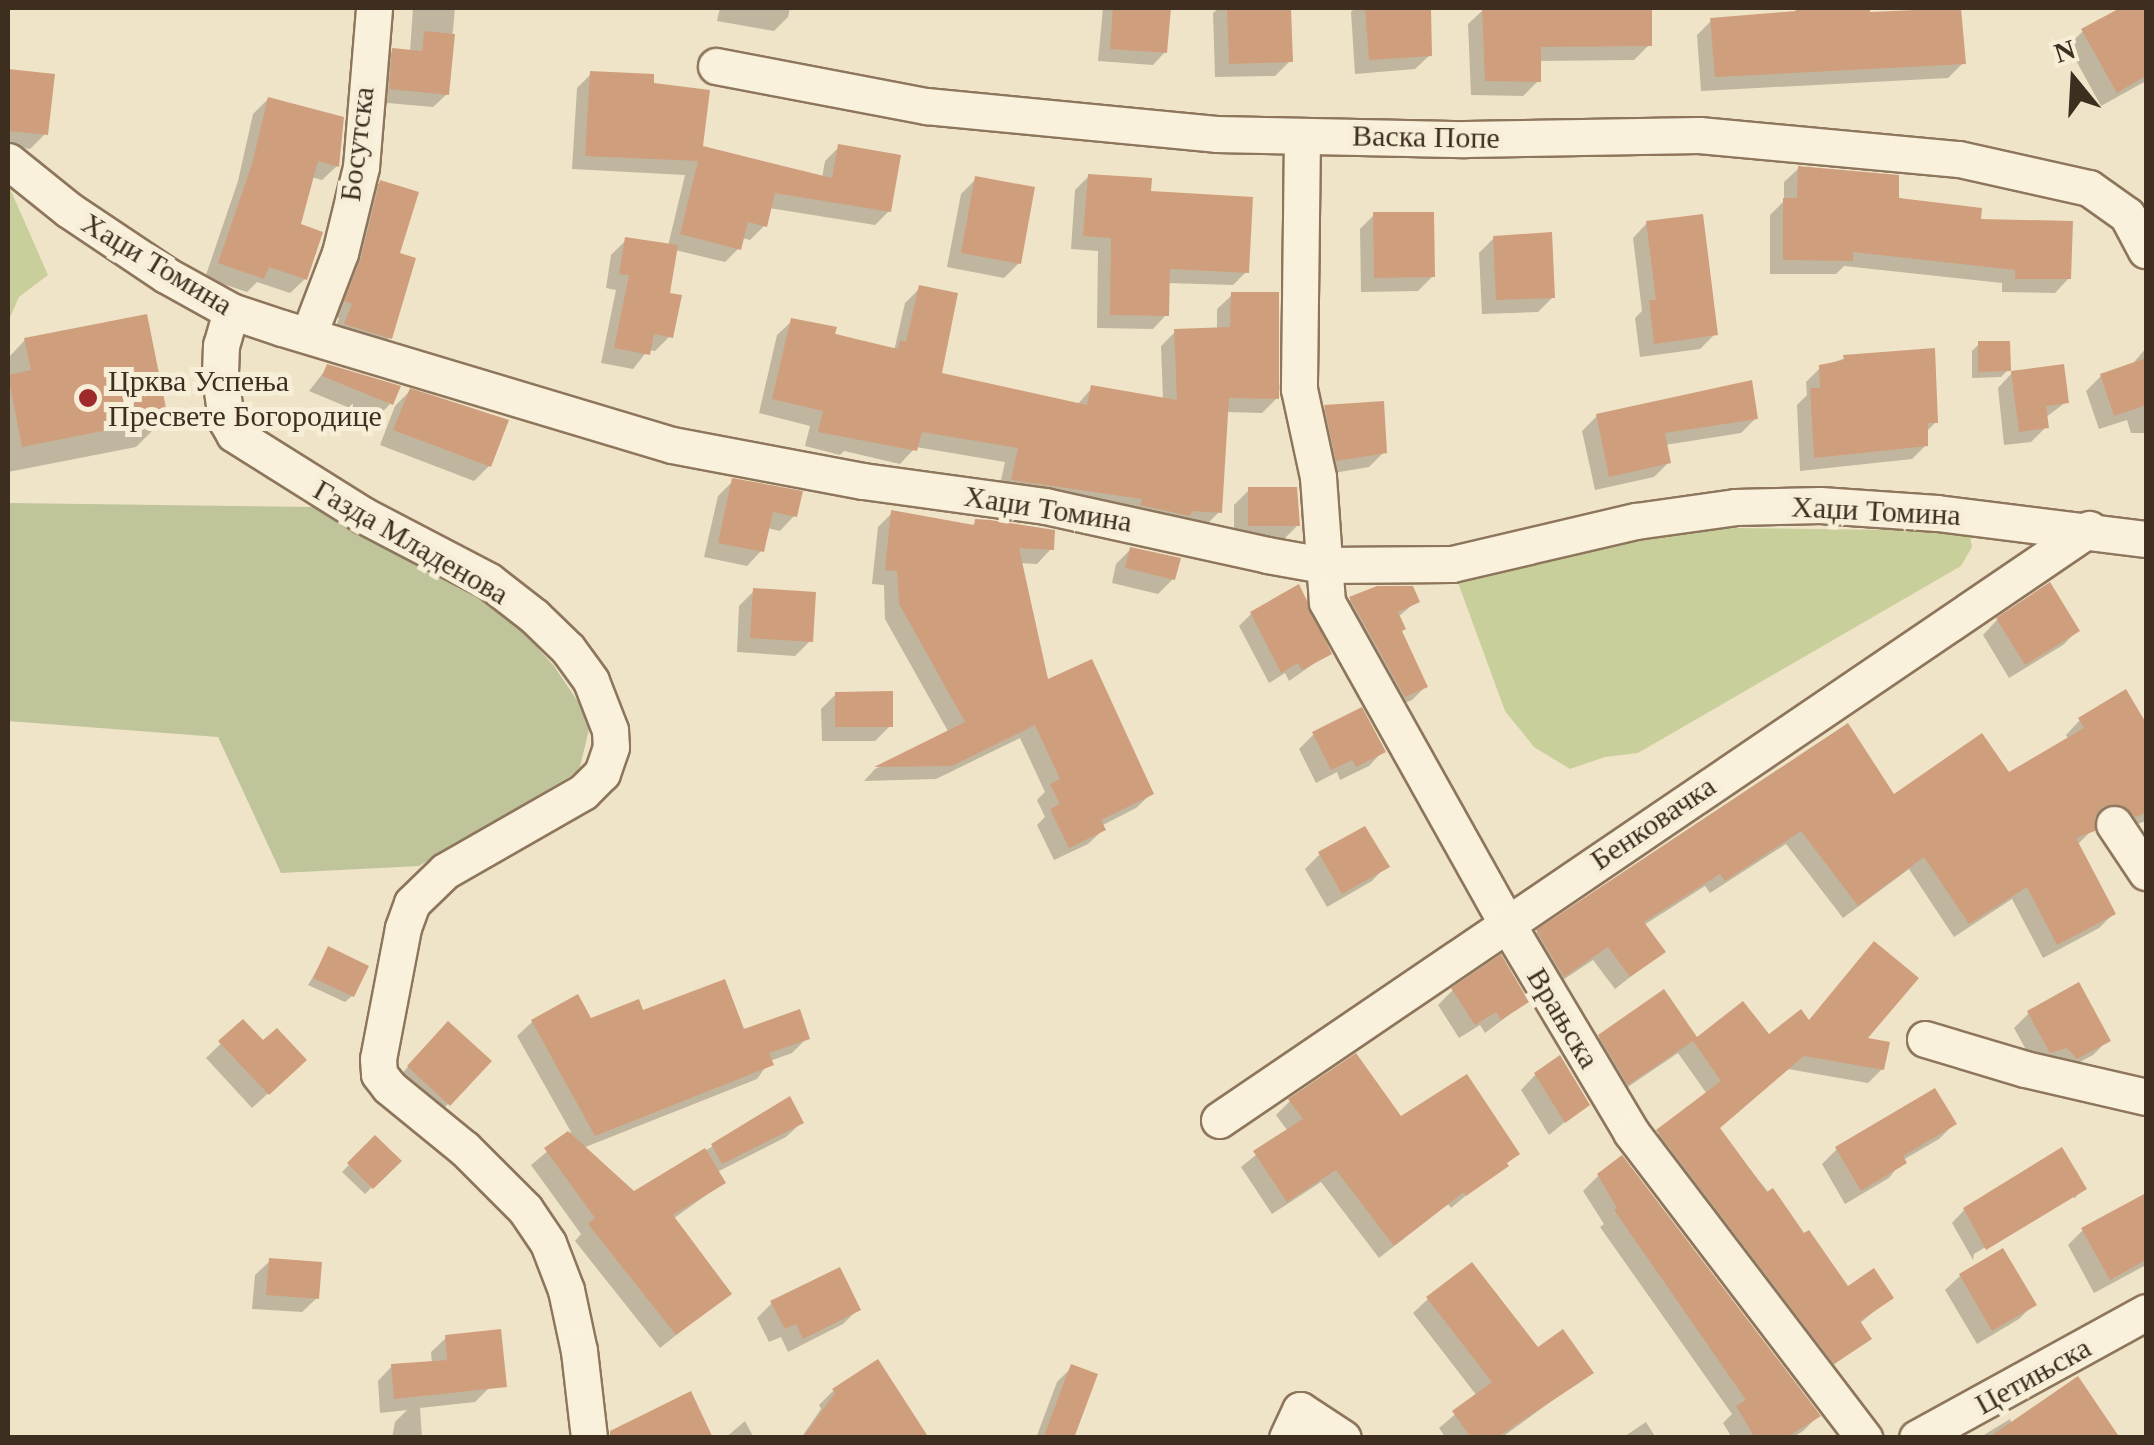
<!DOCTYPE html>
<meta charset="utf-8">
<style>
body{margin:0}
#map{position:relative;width:2154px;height:1445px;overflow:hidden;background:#f0e4c8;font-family:"Times New Roman",serif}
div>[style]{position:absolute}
.green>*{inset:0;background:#c9cf9b}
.cemetery>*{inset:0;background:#bfc49a}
.shadow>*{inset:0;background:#0003}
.building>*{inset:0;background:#cf9f7d}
.roads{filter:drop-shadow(2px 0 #8d765c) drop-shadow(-2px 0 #8d765c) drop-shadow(0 2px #8d765c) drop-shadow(0 -2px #8d765c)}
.street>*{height:35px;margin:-17.5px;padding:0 17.5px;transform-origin:17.5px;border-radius:17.5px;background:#faf1dc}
.dots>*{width:28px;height:28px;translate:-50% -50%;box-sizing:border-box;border:5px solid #f7eed8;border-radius:50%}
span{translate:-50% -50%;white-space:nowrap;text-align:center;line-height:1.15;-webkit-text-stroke:10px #f7eed8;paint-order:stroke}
.street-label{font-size:30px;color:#3d2e20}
.poi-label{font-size:30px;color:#3d2e20}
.left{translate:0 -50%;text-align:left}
.frame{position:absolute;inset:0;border:10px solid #3d2e20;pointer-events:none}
.north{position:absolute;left:2024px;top:30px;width:100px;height:100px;-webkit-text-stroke:8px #f7eed8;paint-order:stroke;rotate:342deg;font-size:28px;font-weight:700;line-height:40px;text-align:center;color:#3d2e20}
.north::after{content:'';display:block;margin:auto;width:35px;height:45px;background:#3d2e20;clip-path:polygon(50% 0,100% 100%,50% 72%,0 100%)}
</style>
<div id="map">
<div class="green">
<i style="clip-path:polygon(8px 184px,48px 275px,19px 297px,8px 322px)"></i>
<i style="clip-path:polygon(1735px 528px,1969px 531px,1972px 547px,1961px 566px,1638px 753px,1605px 757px,1570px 769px,1534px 747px,1505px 711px,1457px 580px,1639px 537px)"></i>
</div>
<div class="cemetery">
<i style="clip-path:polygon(8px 503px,315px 507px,499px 605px,554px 666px,591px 721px,579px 771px,419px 866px,281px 873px,218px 737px,8px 721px)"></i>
</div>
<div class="shadow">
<i style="clip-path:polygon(413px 8px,455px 8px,447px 94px,433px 107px,376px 102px,379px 65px,393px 51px,410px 52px)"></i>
<i style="clip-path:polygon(720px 8px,790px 8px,788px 17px,774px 31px,717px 21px)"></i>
<i style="clip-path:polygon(1103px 8px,1169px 8px,1165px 52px,1153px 65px,1098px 61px)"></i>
<i style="clip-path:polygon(1219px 8px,1289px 8px,1290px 61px,1275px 76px,1215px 77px,1213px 13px)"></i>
<i style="clip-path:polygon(1355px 8px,1426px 8px,1430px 55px,1415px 69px,1355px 74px,1351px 12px)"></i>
<i style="clip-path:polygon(1576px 8px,1649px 8px,1649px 45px,1634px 60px,1538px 61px,1538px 81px,1523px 96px,1471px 95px,1468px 24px,1483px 10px)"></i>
<i style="clip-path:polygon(1867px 8px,1867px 15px,1958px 8px,1963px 63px,1948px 78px,1701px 91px,1697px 35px,1712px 20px,1792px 14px,1797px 9px)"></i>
<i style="clip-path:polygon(2125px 8px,2140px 8px,2146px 20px,2146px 81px,2101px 106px,2068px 46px,2083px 31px)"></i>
<i style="clip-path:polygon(8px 55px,8px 71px,45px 134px,30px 149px,8px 146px)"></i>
<i style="clip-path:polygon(591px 74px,651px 85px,700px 148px,822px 178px,825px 161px,839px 147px,889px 211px,875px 225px,769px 208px,764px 226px,750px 240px,742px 238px,739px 248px,725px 262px,675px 250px,667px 295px,670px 336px,655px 351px,648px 350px,633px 369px,601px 363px,616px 290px,606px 288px,611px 255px,626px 240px,668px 246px,685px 175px,572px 169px,577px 88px)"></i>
<i style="clip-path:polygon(268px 99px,337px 166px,322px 180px,311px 177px,298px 225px,305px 279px,290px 293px,257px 282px,247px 292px,205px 278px,238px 181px,253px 114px)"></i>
<i style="clip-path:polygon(1799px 168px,1978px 221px,2069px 278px,2055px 293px,2002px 292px,2002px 283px,1844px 266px,1836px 274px,1770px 274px,1770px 215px,1784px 201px,1784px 182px)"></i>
<i style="clip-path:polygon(1089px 176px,1148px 194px,1247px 271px,1233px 285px,1167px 283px,1166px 315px,1153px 329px,1097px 328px,1098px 251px,1071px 249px,1075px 190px)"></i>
<i style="clip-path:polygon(976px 179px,1019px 263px,1004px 278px,947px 267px,961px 194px)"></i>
<i style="clip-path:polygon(380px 182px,397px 255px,390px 337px,375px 352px,331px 339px,339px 318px,331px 316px,366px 197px)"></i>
<i style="clip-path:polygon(1374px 215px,1433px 276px,1418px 291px,1361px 292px,1360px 229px)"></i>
<i style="clip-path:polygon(1647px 223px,1715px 334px,1700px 349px,1640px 357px,1635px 318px,1642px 311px,1633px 238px)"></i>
<i style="clip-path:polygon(1494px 238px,1553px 297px,1538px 312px,1482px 314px,1479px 253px)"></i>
<i style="clip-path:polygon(920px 288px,940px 375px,1077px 405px,1092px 388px,1163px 400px,1161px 346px,1175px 332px,1217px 330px,1217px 309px,1232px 295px,1277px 398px,1262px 413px,1226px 412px,1219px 512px,1205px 526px,998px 494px,1005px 462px,916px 447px,900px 464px,844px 451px,840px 455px,805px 446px,810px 426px,759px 413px,777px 335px,792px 321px,894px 351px,905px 303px)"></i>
<i style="clip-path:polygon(25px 340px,165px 418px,136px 447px,8px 472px,8px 358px)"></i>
<i style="clip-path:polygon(1979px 344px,2008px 370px,2001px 377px,1972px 378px,1972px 351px)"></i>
<i style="clip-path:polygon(2146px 348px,2146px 433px,2131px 433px,2127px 420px,2099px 429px,2086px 391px,2101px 376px,2130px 367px)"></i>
<i style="clip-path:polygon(1845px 358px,1936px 422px,1925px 433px,1926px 445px,1912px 459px,1800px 471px,1797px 405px,1807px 395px,1806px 382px,1820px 368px)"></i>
<i style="clip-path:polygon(328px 367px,390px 404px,376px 419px,309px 391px)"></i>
<i style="clip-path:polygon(2012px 373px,2066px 402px,2045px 418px,2046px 427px,2031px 442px,2004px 445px,1998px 388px)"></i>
<i style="clip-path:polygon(410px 391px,489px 466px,474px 481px,380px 445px,395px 406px)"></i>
<i style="clip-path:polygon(1325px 408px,1384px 452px,1369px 467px,1322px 475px,1311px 422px)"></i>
<i style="clip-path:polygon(1597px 416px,1756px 418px,1741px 433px,1665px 445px,1669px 462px,1654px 477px,1595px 490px,1582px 431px)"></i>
<i style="clip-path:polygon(733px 481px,794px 516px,780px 531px,767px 528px,761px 551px,747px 566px,704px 557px,718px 496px)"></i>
<i style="clip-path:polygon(1249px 490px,1298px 525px,1283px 540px,1234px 540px,1234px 505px)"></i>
<i style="clip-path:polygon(892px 513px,971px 527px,976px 522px,1051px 549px,1037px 564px,1019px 563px,1047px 683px,1151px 794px,1136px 808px,1101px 826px,1103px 830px,1088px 844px,1054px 860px,1037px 825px,1045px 817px,1037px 800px,1045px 792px,1020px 738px,936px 779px,864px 781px,875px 769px,949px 733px,885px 619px,884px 585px,872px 584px,878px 527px)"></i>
<i style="clip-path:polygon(1131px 549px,1173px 579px,1158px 594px,1112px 583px,1116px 564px)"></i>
<i style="clip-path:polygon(1377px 588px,1417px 601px,1398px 617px,1399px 632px,1425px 687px,1412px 700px,1391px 709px,1337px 612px,1350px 600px)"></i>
<i style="clip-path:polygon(754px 591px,810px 641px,795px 656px,737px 652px,739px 606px)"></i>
<i style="clip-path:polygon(1251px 614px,1329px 653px,1289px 681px,1285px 673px,1269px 683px,1239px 626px)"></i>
<i style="clip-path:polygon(1997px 620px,2077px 631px,2063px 645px,2009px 678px,1983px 635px)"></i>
<i style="clip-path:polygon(2125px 693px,2146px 724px,2146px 821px,2120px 830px,2110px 819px,2093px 819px,2092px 830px,2077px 845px,2113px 914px,2099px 928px,2043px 958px,2012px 899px,1954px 937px,1909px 869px,1843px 918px,1786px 844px,1710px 893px,1705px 886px,1644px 925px,1663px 951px,1615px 989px,1593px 960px,1548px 990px,1523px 947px,1537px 932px,1847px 726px,1893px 797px,2009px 775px,2069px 740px,2066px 735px,2080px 720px)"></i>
<i style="clip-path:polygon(836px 694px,890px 726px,875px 741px,822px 741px,821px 709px)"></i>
<i style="clip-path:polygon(1314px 734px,1383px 751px,1369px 766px,1340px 780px,1337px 772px,1316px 783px,1299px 749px)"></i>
<i style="clip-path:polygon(1320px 854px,1386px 866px,1372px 881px,1327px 907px,1305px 869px)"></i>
<i style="clip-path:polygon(329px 950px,352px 996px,345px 1002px,308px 985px)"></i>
<i style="clip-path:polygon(1453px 990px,1526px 1002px,1485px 1033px,1480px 1025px,1459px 1038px,1438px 1005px)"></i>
<i style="clip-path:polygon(642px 1013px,807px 1038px,792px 1053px,770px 1061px,757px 1079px,583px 1148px,634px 1194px,713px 1146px,801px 1123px,786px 1137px,717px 1172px,723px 1183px,673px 1219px,728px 1294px,660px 1348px,575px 1241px,581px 1234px,531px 1165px,571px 1132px,517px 1036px,532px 1022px,590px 1021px)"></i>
<i style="clip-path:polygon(2029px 1013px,2108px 1040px,2093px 1055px,2061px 1072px,2035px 1066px,2014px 1028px)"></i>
<i style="clip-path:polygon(243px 1022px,289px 1074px,252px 1108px,206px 1058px)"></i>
<i style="clip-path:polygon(1808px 1022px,1863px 1039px,1882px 1069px,1868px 1083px,1788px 1069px,1717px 1129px,1847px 1289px,1891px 1297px,1859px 1324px,1869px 1338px,1819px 1376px,1644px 1146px,1707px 1094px,1678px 1053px,1613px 1097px,1586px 1051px,1600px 1037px,1768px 1037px)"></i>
<i style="clip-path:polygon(434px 1039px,488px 1061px,434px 1119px,394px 1082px)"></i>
<i style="clip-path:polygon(1535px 1075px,1587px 1104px,1549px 1135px,1521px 1090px)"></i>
<i style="clip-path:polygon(1290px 1101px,1400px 1119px,1516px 1154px,1451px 1208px,1448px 1204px,1379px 1258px,1321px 1182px,1272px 1214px,1241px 1167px,1287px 1130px,1276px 1115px)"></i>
<i style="clip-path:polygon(1954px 1124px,1939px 1139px,1903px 1160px,1889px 1178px,1845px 1204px,1822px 1164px,1837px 1149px)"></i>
<i style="clip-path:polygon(375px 1138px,398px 1161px,365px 1194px,342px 1172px)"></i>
<i style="clip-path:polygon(2062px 1151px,2084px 1188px,2074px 1199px,2074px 1194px,1974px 1254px,1973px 1260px,1952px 1223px,1964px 1210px)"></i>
<i style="clip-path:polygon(1598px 1176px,1818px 1416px,1803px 1431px,1792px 1438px,1732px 1438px,1723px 1423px,1732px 1414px,1600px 1227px,1604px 1224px,1583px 1191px)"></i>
<i style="clip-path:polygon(2146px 1197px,2146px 1265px,2094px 1293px,2068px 1245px,2083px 1230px)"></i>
<i style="clip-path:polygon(270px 1261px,317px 1298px,302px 1312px,252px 1309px,255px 1275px)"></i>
<i style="clip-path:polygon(1960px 1276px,2034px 1304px,2019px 1319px,1977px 1344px,1945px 1290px)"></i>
<i style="clip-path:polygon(1428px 1299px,1537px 1351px,1591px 1372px,1501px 1438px,1446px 1438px,1439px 1428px,1477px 1396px,1413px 1313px)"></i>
<i style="clip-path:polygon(772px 1303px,858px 1309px,843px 1324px,788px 1352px,781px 1337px,769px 1342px,757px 1318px)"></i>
<i style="clip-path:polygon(446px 1338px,490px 1387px,475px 1402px,420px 1408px,422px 1438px,392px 1438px,395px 1422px,407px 1410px,380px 1413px,378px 1381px,392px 1366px,432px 1364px,431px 1352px)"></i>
<i style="clip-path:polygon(1072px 1367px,1072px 1438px,1036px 1438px,1057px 1382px)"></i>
<i style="clip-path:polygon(833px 1391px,926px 1438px,801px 1438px,821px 1409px,819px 1405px)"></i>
<i style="clip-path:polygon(2010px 1419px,2012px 1424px,2101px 1438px,1979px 1438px)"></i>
<i style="clip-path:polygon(745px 1421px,754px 1438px,725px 1438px)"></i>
<i style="clip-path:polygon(1646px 1422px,1656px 1438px,1622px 1438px)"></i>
</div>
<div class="building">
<i style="clip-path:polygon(1113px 8px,1171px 8px,1167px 53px,1110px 49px)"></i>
<i style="clip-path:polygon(1227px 8px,1291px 8px,1293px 62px,1229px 64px)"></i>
<i style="clip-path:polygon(1365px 8px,1431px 8px,1432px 56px,1369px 60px)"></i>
<i style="clip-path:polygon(1482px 8px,1652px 8px,1652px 46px,1541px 47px,1541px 82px,1485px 81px)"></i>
<i style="clip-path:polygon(1796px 8px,1870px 8px,1870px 12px,1961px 8px,1966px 64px,1715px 77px,1710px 18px,1796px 11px)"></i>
<i style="clip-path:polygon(2120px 8px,2146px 8px,2146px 76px,2117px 93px,2081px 29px)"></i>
<i style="clip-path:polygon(424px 31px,455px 34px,449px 95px,389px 89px,392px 48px,422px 51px)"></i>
<i style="clip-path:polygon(8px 69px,55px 74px,48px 135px,8px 131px)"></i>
<i style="clip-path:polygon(590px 71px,654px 74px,654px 83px,710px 90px,703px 146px,832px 178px,838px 144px,901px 155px,891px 212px,775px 193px,767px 227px,748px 222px,741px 250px,680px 234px,698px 161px,585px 156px)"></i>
<i style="clip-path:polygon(268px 97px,344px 117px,339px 167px,318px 161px,301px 224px,323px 232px,307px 280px,269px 267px,264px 279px,218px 263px,252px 164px)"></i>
<i style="clip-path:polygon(1798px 166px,1899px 175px,1899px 198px,1982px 208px,1981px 219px,2073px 221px,2071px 279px,2015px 279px,2015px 270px,1853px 252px,1853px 261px,1783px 260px,1783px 198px,1797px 198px)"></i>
<i style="clip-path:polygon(1088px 174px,1152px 178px,1151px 191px,1253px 197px,1249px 273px,1170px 269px,1169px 316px,1110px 315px,1111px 238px,1083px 236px)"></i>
<i style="clip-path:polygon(975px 176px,1035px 187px,1021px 264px,961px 253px)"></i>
<i style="clip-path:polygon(380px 180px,419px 192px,400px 253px,416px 258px,392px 339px,344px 324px,352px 304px,344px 301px,361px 258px)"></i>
<i style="clip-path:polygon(1373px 212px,1434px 212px,1435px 277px,1374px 278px)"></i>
<i style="clip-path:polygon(1703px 214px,1718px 335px,1654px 344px,1649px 300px,1656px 300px,1646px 221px)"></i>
<i style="clip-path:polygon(1552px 232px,1555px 298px,1496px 300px,1493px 236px)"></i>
<i style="clip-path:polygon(625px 237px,678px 245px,670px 293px,682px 295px,673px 338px,654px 334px,650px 355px,614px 348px,629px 275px,619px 274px)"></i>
<i style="clip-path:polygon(919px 285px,958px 293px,942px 373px,1087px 405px,1091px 385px,1177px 400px,1174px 329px,1230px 327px,1231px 292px,1279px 292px,1279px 399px,1229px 398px,1222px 513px,1192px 511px,1190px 516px,1140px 505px,1142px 499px,1011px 480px,1018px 448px,922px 432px,917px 451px,818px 432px,823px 411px,772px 399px,791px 318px,837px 327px,835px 334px,898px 349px,900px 340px,906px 342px)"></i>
<i style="clip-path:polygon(147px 314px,168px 418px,22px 447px,8px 375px,31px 370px,24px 338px)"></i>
<i style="clip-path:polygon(1978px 341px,2010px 341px,2011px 371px,1978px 372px)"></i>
<i style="clip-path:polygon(1935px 348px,1938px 423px,1928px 423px,1928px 446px,1814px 458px,1810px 388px,1820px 388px,1819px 365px,1844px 360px,1843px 355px)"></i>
<i style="clip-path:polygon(2146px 358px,2146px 405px,2114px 416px,2100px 374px)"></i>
<i style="clip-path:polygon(327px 364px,401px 386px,393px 405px,322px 376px)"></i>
<i style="clip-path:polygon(2064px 364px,2069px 403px,2046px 406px,2049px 428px,2019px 432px,2011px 371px)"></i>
<i style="clip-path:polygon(1752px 380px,1758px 419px,1665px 433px,1671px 463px,1609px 477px,1596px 414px)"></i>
<i style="clip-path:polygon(410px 388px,509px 420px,491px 467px,393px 430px)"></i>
<i style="clip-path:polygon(1384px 401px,1387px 453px,1336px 461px,1324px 405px)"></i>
<i style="clip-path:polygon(732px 478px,803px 491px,797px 517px,773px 512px,764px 552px,718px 543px)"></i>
<i style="clip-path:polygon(1248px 487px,1297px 487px,1300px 526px,1248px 526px)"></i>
<i style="clip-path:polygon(891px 510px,974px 525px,975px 519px,990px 520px,1055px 530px,1054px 550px,1019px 548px,1048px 679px,1092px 659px,1154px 794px,1101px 820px,1106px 830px,1069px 848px,1050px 809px,1060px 804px,1050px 784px,1060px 779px,1035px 725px,952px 766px,874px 767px,965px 722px,899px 604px,897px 571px,885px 570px)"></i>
<i style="clip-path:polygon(1130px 547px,1181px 558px,1175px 580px,1125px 568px)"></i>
<i style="clip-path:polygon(2050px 582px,2080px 631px,2025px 665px,1996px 618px)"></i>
<i style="clip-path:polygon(1299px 584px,1332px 654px,1302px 670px,1298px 663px,1281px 673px,1250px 612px)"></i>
<i style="clip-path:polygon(1377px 586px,1413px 586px,1420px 602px,1398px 612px,1406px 629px,1402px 631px,1428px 687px,1405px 697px,1349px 597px)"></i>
<i style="clip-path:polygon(753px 588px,816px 592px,813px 642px,750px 638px)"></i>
<i style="clip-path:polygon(2126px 689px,2146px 723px,2146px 813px,2135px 817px,2122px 805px,2103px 806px,2095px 816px,2095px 831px,2076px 838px,2116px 914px,2057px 945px,2027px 887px,1969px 924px,1924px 857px,1858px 906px,1801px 831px,1725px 881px,1720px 874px,1644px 922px,1666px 952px,1630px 977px,1608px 947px,1564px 977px,1536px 930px,1848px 723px,1894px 794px,1982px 733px,2009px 772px,2084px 728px,2078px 718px)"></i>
<i style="clip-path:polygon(893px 691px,893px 727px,835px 727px,835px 692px)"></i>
<i style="clip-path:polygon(1362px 707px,1386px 752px,1356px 767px,1352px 760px,1331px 770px,1312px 732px)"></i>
<i style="clip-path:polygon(1365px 826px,1390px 867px,1342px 894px,1318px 852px)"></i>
<i style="clip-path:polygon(1874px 941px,1919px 978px,1868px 1038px,1890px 1042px,1884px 1070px,1804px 1056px,1720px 1128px,1767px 1192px,1773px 1188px,1804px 1233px,1809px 1230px,1848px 1286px,1874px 1268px,1894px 1298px,1860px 1321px,1872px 1339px,1834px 1364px,1656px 1130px,1721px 1081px,1693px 1041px,1628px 1085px,1598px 1035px,1664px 989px,1697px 1037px,1743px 1001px,1769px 1034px,1801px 1009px,1809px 1020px)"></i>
<i style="clip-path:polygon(328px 946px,369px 966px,354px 997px,313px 978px)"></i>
<i style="clip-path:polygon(1501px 954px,1529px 1002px,1501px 1020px,1496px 1012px,1475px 1025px,1451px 988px)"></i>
<i style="clip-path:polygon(725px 979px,744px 1029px,800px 1009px,810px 1039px,769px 1053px,774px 1065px,595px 1136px,531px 1020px,578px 994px,591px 1018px,639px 999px,643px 1010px)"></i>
<i style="clip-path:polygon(2079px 982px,2111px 1041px,2077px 1059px,2067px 1048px,2050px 1053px,2027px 1011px)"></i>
<i style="clip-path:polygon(243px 1019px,263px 1040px,277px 1028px,307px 1060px,269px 1095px,218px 1041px)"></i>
<i style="clip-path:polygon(448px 1021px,492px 1061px,450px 1106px,407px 1066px)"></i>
<i style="clip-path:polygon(1356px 1053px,1401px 1116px,1467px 1074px,1520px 1154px,1507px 1163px,1509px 1166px,1466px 1196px,1464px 1192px,1394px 1246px,1336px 1170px,1287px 1202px,1253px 1151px,1303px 1119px,1288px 1099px)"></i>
<i style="clip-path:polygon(1560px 1055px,1590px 1105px,1565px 1123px,1534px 1073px)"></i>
<i style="clip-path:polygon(1935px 1088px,1957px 1124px,1903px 1156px,1907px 1163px,1861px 1191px,1835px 1147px)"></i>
<i style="clip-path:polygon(790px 1096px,804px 1123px,722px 1164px,711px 1144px)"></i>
<i style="clip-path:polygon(568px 1131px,634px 1191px,705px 1148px,726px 1183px,673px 1215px,732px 1294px,676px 1335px,588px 1224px,595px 1218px,544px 1148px)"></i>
<i style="clip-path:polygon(375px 1135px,402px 1161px,373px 1189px,347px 1163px)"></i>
<i style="clip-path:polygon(2062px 1147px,2087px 1189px,1986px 1250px,1963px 1208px)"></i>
<i style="clip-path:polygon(1622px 1155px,1821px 1416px,1786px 1438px,1755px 1438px,1736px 1406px,1746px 1400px,1614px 1210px,1617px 1208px,1597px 1174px)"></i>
<i style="clip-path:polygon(2146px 1193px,2146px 1260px,2110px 1280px,2081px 1228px)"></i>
<i style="clip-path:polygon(2003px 1248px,2037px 1305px,1992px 1331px,1959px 1274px)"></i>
<i style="clip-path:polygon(269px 1258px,322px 1262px,319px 1299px,266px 1295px)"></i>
<i style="clip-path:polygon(1472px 1262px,1538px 1347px,1563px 1329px,1594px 1373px,1496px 1438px,1471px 1438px,1452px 1411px,1492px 1382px,1426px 1297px)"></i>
<i style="clip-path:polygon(840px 1267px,861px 1310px,803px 1339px,796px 1324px,785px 1329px,770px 1301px)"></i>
<i style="clip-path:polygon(501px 1329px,507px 1387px,394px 1399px,391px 1364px,447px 1360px,445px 1335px)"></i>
<i style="clip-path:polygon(878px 1359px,929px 1438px,802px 1438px,835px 1393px,832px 1389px)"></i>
<i style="clip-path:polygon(1071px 1364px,1098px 1374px,1074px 1438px,1043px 1438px)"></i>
<i style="clip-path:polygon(2078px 1376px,2120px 1438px,1988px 1438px)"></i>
<i style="clip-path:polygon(691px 1391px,713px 1438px,610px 1438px,610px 1431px)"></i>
</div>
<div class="roads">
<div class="street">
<i style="left:716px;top:66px;width:214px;rotate:10.8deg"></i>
<i style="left:926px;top:106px;width:291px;rotate:5.5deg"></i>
<i style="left:1216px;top:134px;width:249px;rotate:1.2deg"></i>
<i style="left:1465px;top:139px;width:234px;rotate:-1deg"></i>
<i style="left:1699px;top:135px;width:261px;rotate:5.3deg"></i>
<i style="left:1959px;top:159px;width:133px;rotate:12.6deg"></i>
<i style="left:2089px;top:188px;width:47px;rotate:35.4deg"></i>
<i style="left:2127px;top:215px;width:40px;rotate:62deg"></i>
<i style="left:1302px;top:136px;width:253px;rotate:90.7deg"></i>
<i style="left:1299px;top:389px;width:90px;rotate:77.8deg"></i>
<i style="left:1318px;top:477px;width:125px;rotate:85.9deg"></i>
<i style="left:1327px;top:602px;width:367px;rotate:60.8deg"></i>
<i style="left:1506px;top:922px;width:244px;rotate:59.2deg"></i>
<i style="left:1631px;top:1132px;width:385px;rotate:52.7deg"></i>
<i style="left:8px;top:161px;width:78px;rotate:38.8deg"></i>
<i style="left:69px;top:210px;width:117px;rotate:33.8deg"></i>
<i style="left:166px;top:275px;width:74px;rotate:29deg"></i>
<i style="left:231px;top:311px;width:54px;rotate:18.4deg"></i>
<i style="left:282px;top:328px;width:407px;rotate:16.7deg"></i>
<i style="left:672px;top:445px;width:194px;rotate:10.7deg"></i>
<i style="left:863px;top:481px;width:184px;rotate:7.8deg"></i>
<i style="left:1045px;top:506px;width:227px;rotate:12.4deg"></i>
<i style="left:1267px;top:555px;width:57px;rotate:10.1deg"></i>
<i style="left:1323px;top:565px;width:129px;rotate:-0.4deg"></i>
<i style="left:1452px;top:564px;width:189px;rotate:-13.2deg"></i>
<i style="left:1636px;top:521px;width:100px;rotate:-8deg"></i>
<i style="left:1735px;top:507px;width:85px;rotate:-1.3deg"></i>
<i style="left:1820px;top:505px;width:117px;rotate:3.9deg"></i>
<i style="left:1937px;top:513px;width:211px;rotate:7.1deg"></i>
<i style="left:231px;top:311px;width:35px;rotate:106deg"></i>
<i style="left:221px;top:345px;width:31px;rotate:92deg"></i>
<i style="left:220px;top:376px;width:44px;rotate:82.2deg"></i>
<i style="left:226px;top:420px;width:16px;rotate:60deg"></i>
<i style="left:234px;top:434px;width:152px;rotate:32.1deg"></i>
<i style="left:363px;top:515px;width:142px;rotate:27.6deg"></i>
<i style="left:489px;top:581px;width:57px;rotate:37.9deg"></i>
<i style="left:534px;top:616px;width:47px;rotate:44.1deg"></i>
<i style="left:568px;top:649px;width:39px;rotate:54deg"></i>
<i style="left:591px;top:681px;width:53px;rotate:68.8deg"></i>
<i style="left:610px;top:730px;width:17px;rotate:87deg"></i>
<i style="left:611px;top:747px;width:28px;rotate:109deg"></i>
<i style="left:602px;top:773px;width:27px;rotate:135deg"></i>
<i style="left:583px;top:792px;width:159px;rotate:150.2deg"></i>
<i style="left:445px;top:871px;width:46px;rotate:135.9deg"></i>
<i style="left:412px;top:903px;width:27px;rotate:110deg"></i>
<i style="left:403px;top:928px;width:133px;rotate:100.8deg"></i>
<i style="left:378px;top:1059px;width:15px;rotate:86deg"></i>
<i style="left:379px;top:1074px;width:16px;rotate:52deg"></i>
<i style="left:389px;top:1087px;width:98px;rotate:39.2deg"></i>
<i style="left:465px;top:1149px;width:85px;rotate:45deg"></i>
<i style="left:525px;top:1209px;width:41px;rotate:55.9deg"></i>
<i style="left:548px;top:1243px;width:50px;rotate:69deg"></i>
<i style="left:566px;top:1290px;width:62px;rotate:78deg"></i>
<i style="left:579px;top:1351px;width:88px;rotate:83.4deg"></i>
<i style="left:309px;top:334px;width:87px;rotate:-69.1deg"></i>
<i style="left:340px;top:253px;width:89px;rotate:-76.3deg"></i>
<i style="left:361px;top:167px;width:160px;rotate:-85.3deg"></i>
<i style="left:2114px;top:824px;width:58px;rotate:56.3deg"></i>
<i style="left:1925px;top:1039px;width:104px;rotate:16.7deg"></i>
<i style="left:2025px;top:1069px;width:124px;rotate:13deg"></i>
<i style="left:1219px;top:1120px;width:1052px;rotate:-34.19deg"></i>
<i style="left:1287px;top:1438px;width:31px;rotate:-65deg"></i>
<i style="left:1300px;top:1410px;width:51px;rotate:33.1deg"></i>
<i style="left:1917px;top:1438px;width:261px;rotate:-28.8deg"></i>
</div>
</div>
<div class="dots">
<i style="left:88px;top:398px;background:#9e2a2b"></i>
</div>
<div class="street-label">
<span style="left:1426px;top:137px;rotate:1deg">Васка Попе</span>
<span style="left:357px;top:144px;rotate:-83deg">Босутска</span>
<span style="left:157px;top:264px;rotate:31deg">Хаџи Томина</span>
<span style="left:1048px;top:509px;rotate:9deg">Хаџи Томина</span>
<span style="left:1876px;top:511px;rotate:3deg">Хаџи Томина</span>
<span style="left:411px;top:542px;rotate:30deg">Газда Младенова</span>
<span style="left:1653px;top:823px;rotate:-34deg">Бенковачка</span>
<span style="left:1563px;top:1018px;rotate:59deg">Врањска</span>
<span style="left:2033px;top:1376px;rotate:-29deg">Цетињска</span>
</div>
<div class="poi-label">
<span class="left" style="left:108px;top:398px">Црква Успења<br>Пресвете Богородице</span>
</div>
<div class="frame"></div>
<div class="north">N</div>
</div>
